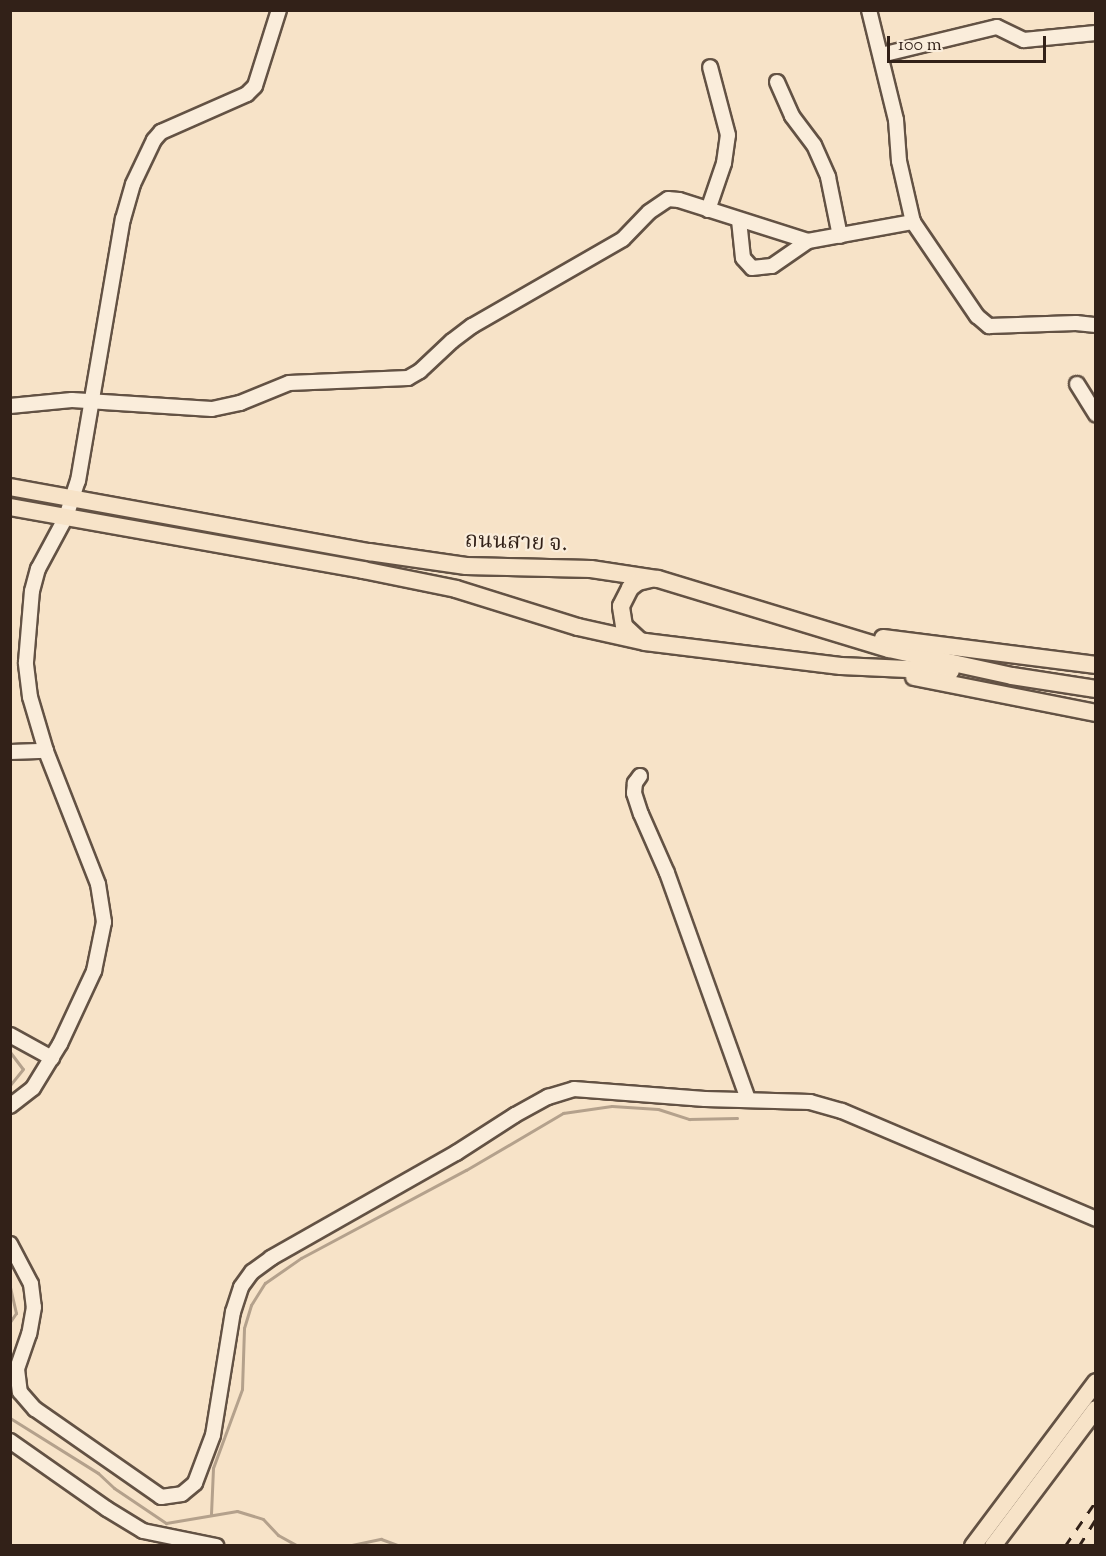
<!DOCTYPE html>
<meta charset="utf-8">
<style>
body{margin:0}
#map{position:relative;width:1106px;height:1556px;overflow:hidden;background:#f7e3c8;font-family:"Sorts Mill Goudy","Noto Serif Thai",serif}
div>[style]{position:absolute}
.stream>*{height:3px;margin:-1.5px;padding:0 1.5px;transform-origin:1.5px;border-radius:1.5px;background:#b4a18c}
.roads{filter:drop-shadow(2px 0 #635244) drop-shadow(-2px 0 #635244) drop-shadow(0 2px #635244) drop-shadow(0 -2px #635244)}
.minor>*{height:14px;margin:-7px;padding:0 7px;transform-origin:7px;border-radius:7px;background:#faeddb}
.major>*{height:16px;margin:-8px;padding:0 8px;transform-origin:8px;border-radius:8px;background:#f7e3c8}
.rail>*{height:3px;margin-top:-1.5px;transform-origin:0;background:repeating-linear-gradient(90deg,#322118 0 10px,transparent 0 20px)}
span{translate:-50% -50%;white-space:nowrap;text-align:center;line-height:1.15;-webkit-text-stroke:4.5px #faeddb;paint-order:stroke}
.street-label{font-size:22px;color:#322118}
.frame{position:absolute;inset:0;border:12px solid #322118;pointer-events:none}
.scale{position:absolute;left:887px;top:36px;width:159px;height:27px;box-sizing:border-box;border:3px solid #322118;border-top:0;padding-left:8px;font-size:18px;line-height:21px;white-space:nowrap;color:#322118;-webkit-text-stroke:4px #faeddb;paint-order:stroke}
</style>
<div id="map">
<div class="stream">
<i style="left:10px;top:1052px;width:21px;rotate:53deg"></i>
<i style="left:23px;top:1069px;width:21px;rotate:129deg"></i>
<i style="left:10px;top:1287px;width:27px;rotate:77deg"></i>
<i style="left:16px;top:1313px;width:11px;rotate:124deg"></i>
<i style="left:10px;top:1418px;width:104px;rotate:32deg"></i>
<i style="left:98px;top:1473px;width:22px;rotate:43deg"></i>
<i style="left:114px;top:1488px;width:63px;rotate:33.9deg"></i>
<i style="left:166px;top:1523px;width:72px;rotate:-9.6deg"></i>
<i style="left:237px;top:1511px;width:27px;rotate:17deg"></i>
<i style="left:263px;top:1519px;width:22px;rotate:47deg"></i>
<i style="left:278px;top:1535px;width:23px;rotate:29deg"></i>
<i style="left:211px;top:1514px;width:46px;rotate:-87.5deg"></i>
<i style="left:213px;top:1468px;width:84px;rotate:-69.8deg"></i>
<i style="left:242px;top:1389px;width:61px;rotate:-88.1deg"></i>
<i style="left:244px;top:1328px;width:24px;rotate:-73deg"></i>
<i style="left:251px;top:1305px;width:26px;rotate:-58deg"></i>
<i style="left:265px;top:1283px;width:44px;rotate:-34.8deg"></i>
<i style="left:301px;top:1258px;width:187px;rotate:-28.1deg"></i>
<i style="left:466px;top:1170px;width:113px;rotate:-30.4deg"></i>
<i style="left:563px;top:1113px;width:49px;rotate:-8.1deg"></i>
<i style="left:612px;top:1106px;width:46px;rotate:3.7deg"></i>
<i style="left:658px;top:1109px;width:33px;rotate:18deg"></i>
<i style="left:689px;top:1119px;width:48px;rotate:-1.2deg"></i>
<i style="left:347px;top:1546px;width:35px;rotate:-12deg"></i>
<i style="left:381px;top:1539px;width:20px;rotate:20deg"></i>
</div>
<div class="roads">
<div class="minor">
<i style="left:869px;top:10px;width:113px;rotate:76.2deg"></i>
<i style="left:896px;top:120px;width:41px;rotate:85.8deg"></i>
<i style="left:899px;top:161px;width:63px;rotate:77.1deg"></i>
<i style="left:913px;top:222px;width:114px;rotate:55.8deg"></i>
<i style="left:977px;top:316px;width:16px;rotate:40deg"></i>
<i style="left:989px;top:326px;width:87px;rotate:-2deg"></i>
<i style="left:1076px;top:323px;width:20px;rotate:6deg"></i>
<i style="left:881px;top:55px;width:119px;rotate:-13.6deg"></i>
<i style="left:997px;top:27px;width:30px;rotate:26deg"></i>
<i style="left:1024px;top:40px;width:72px;rotate:-5.6deg"></i>
<i style="left:777px;top:82px;width:37px;rotate:66deg"></i>
<i style="left:792px;top:116px;width:36px;rotate:53deg"></i>
<i style="left:814px;top:145px;width:35px;rotate:66deg"></i>
<i style="left:828px;top:177px;width:60px;rotate:78.5deg"></i>
<i style="left:708px;top:210px;width:50px;rotate:-71.2deg"></i>
<i style="left:724px;top:163px;width:28px;rotate:-82deg"></i>
<i style="left:728px;top:135px;width:70px;rotate:-104.8deg"></i>
<i style="left:739px;top:220px;width:38px;rotate:84deg"></i>
<i style="left:743px;top:258px;width:13px;rotate:48deg"></i>
<i style="left:752px;top:268px;width:20px;rotate:-6deg"></i>
<i style="left:772px;top:266px;width:44px;rotate:-34.8deg"></i>
<i style="left:1077px;top:384px;width:36px;rotate:58deg"></i>
<i style="left:10px;top:406px;width:62px;rotate:-5.5deg"></i>
<i style="left:72px;top:400px;width:140px;rotate:3.7deg"></i>
<i style="left:212px;top:409px;width:29px;rotate:-12deg"></i>
<i style="left:240px;top:403px;width:53px;rotate:-22.2deg"></i>
<i style="left:289px;top:383px;width:119px;rotate:-2.4deg"></i>
<i style="left:408px;top:378px;width:14px;rotate:-30deg"></i>
<i style="left:420px;top:371px;width:44px;rotate:-43.2deg"></i>
<i style="left:452px;top:341px;width:25px;rotate:-37deg"></i>
<i style="left:472px;top:326px;width:174px;rotate:-29.9deg"></i>
<i style="left:623px;top:239px;width:37px;rotate:-46deg"></i>
<i style="left:649px;top:212px;width:23px;rotate:-34deg"></i>
<i style="left:668px;top:199px;width:11px;rotate:5deg"></i>
<i style="left:679px;top:200px;width:135px;rotate:17.6deg"></i>
<i style="left:808px;top:241px;width:107px;rotate:-10.3deg"></i>
<i style="left:10px;top:752px;width:36px;rotate:-2deg"></i>
<i style="left:640px;top:776px;width:9px;rotate:126deg"></i>
<i style="left:635px;top:783px;width:10px;rotate:96deg"></i>
<i style="left:634px;top:793px;width:22px;rotate:72deg"></i>
<i style="left:641px;top:814px;width:64px;rotate:66.2deg"></i>
<i style="left:667px;top:873px;width:240px;rotate:70.3deg"></i>
<i style="left:10px;top:1035px;width:48px;rotate:28.7deg"></i>
<i style="left:10px;top:1106px;width:29px;rotate:-38deg"></i>
<i style="left:33px;top:1088px;width:52px;rotate:-58.5deg"></i>
<i style="left:60px;top:1044px;width:81px;rotate:-65deg"></i>
<i style="left:94px;top:971px;width:50px;rotate:-78.5deg"></i>
<i style="left:104px;top:922px;width:38px;rotate:-99deg"></i>
<i style="left:98px;top:884px;width:143px;rotate:-111.4deg"></i>
<i style="left:46px;top:751px;width:56px;rotate:-106.5deg"></i>
<i style="left:30px;top:697px;width:35px;rotate:-97deg"></i>
<i style="left:26px;top:662px;width:71px;rotate:-85.2deg"></i>
<i style="left:32px;top:591px;width:23px;rotate:-75deg"></i>
<i style="left:38px;top:569px;width:59px;rotate:-61.7deg"></i>
<i style="left:66px;top:517px;width:38px;rotate:-72deg"></i>
<i style="left:78px;top:481px;width:266px;rotate:-80.3deg"></i>
<i style="left:123px;top:219px;width:36px;rotate:-74deg"></i>
<i style="left:133px;top:184px;width:49px;rotate:-64.5deg"></i>
<i style="left:154px;top:140px;width:11px;rotate:-49deg"></i>
<i style="left:161px;top:132px;width:94px;rotate:-23.8deg"></i>
<i style="left:247px;top:94px;width:11px;rotate:-45deg"></i>
<i style="left:255px;top:86px;width:80px;rotate:-72.5deg"></i>
<i style="left:10px;top:1244px;width:45px;rotate:62.3deg"></i>
<i style="left:31px;top:1284px;width:23px;rotate:83deg"></i>
<i style="left:34px;top:1307px;width:27px;rotate:100deg"></i>
<i style="left:29px;top:1334px;width:37px;rotate:109deg"></i>
<i style="left:17px;top:1369px;width:23px;rotate:83deg"></i>
<i style="left:20px;top:1392px;width:23px;rotate:49deg"></i>
<i style="left:35px;top:1409px;width:154px;rotate:34.9deg"></i>
<i style="left:161px;top:1497px;width:21px;rotate:-8deg"></i>
<i style="left:182px;top:1494px;width:17px;rotate:-40deg"></i>
<i style="left:195px;top:1483px;width:51px;rotate:-69.4deg"></i>
<i style="left:213px;top:1435px;width:125px;rotate:-80.8deg"></i>
<i style="left:233px;top:1312px;width:26px;rotate:-72deg"></i>
<i style="left:241px;top:1287px;width:19px;rotate:-54deg"></i>
<i style="left:252px;top:1272px;width:24px;rotate:-36deg"></i>
<i style="left:271px;top:1258px;width:213px;rotate:-29.6deg"></i>
<i style="left:456px;top:1153px;width:70px;rotate:-32.8deg"></i>
<i style="left:515px;top:1115px;width:38px;rotate:-29deg"></i>
<i style="left:548px;top:1097px;width:27px;rotate:-17deg"></i>
<i style="left:574px;top:1089px;width:131px;rotate:4.4deg"></i>
<i style="left:705px;top:1099px;width:105px;rotate:1.6deg"></i>
<i style="left:810px;top:1102px;width:33px;rotate:16deg"></i>
<i style="left:842px;top:1111px;width:276px;rotate:23deg"></i>
<i style="left:10px;top:1441px;width:118px;rotate:35deg"></i>
<i style="left:107px;top:1509px;width:42px;rotate:31.4deg"></i>
<i style="left:143px;top:1531px;width:75px;rotate:11.6deg"></i>
</div>
<div class="major">
<i style="left:10px;top:487px;width:365px;rotate:10.3deg"></i>
<i style="left:369px;top:552px;width:98px;rotate:8.2deg"></i>
<i style="left:466px;top:566px;width:125px;rotate:1.4deg"></i>
<i style="left:591px;top:569px;width:68px;rotate:8.5deg"></i>
<i style="left:658px;top:579px;width:241px;rotate:16.9deg"></i>
<i style="left:889px;top:649px;width:126px;rotate:12.4deg"></i>
<i style="left:1012px;top:676px;width:85px;rotate:8.8deg"></i>
<i style="left:10px;top:507px;width:359px;rotate:10.1deg"></i>
<i style="left:363px;top:570px;width:95px;rotate:11.5deg"></i>
<i style="left:456px;top:589px;width:128px;rotate:17.3deg"></i>
<i style="left:578px;top:627px;width:69px;rotate:12.6deg"></i>
<i style="left:645px;top:642px;width:197px;rotate:7deg"></i>
<i style="left:841px;top:666px;width:110px;rotate:2.6deg"></i>
<i style="left:883px;top:638px;width:215px;rotate:7.2deg"></i>
<i style="left:638px;top:639px;width:19px;rotate:-137deg"></i>
<i style="left:624px;top:626px;width:20px;rotate:-99deg"></i>
<i style="left:621px;top:606px;width:20px;rotate:-63deg"></i>
<i style="left:630px;top:588px;width:10px;rotate:-37deg"></i>
<i style="left:638px;top:582px;width:13px;rotate:-13deg"></i>
<i style="left:914px;top:677px;width:186px;rotate:11.2deg"></i>
<i style="left:973px;top:1546px;width:205px;rotate:-53.1deg"></i>
<i style="left:993px;top:1546px;width:171px;rotate:-53.1deg"></i>
</div>
</div>
<div class="rail">
<i style="left:1065px;top:1546px;width:55px;rotate:-55.4deg"></i>
<i style="left:1079px;top:1546px;width:32px;rotate:-58deg"></i>
</div>
<div class="street-label">
<span style="left:516px;top:544px;rotate:2deg">ถนนสาย จ.</span>
</div>
<div class="frame"></div>
<div class="scale">100 m</div>
</div>
